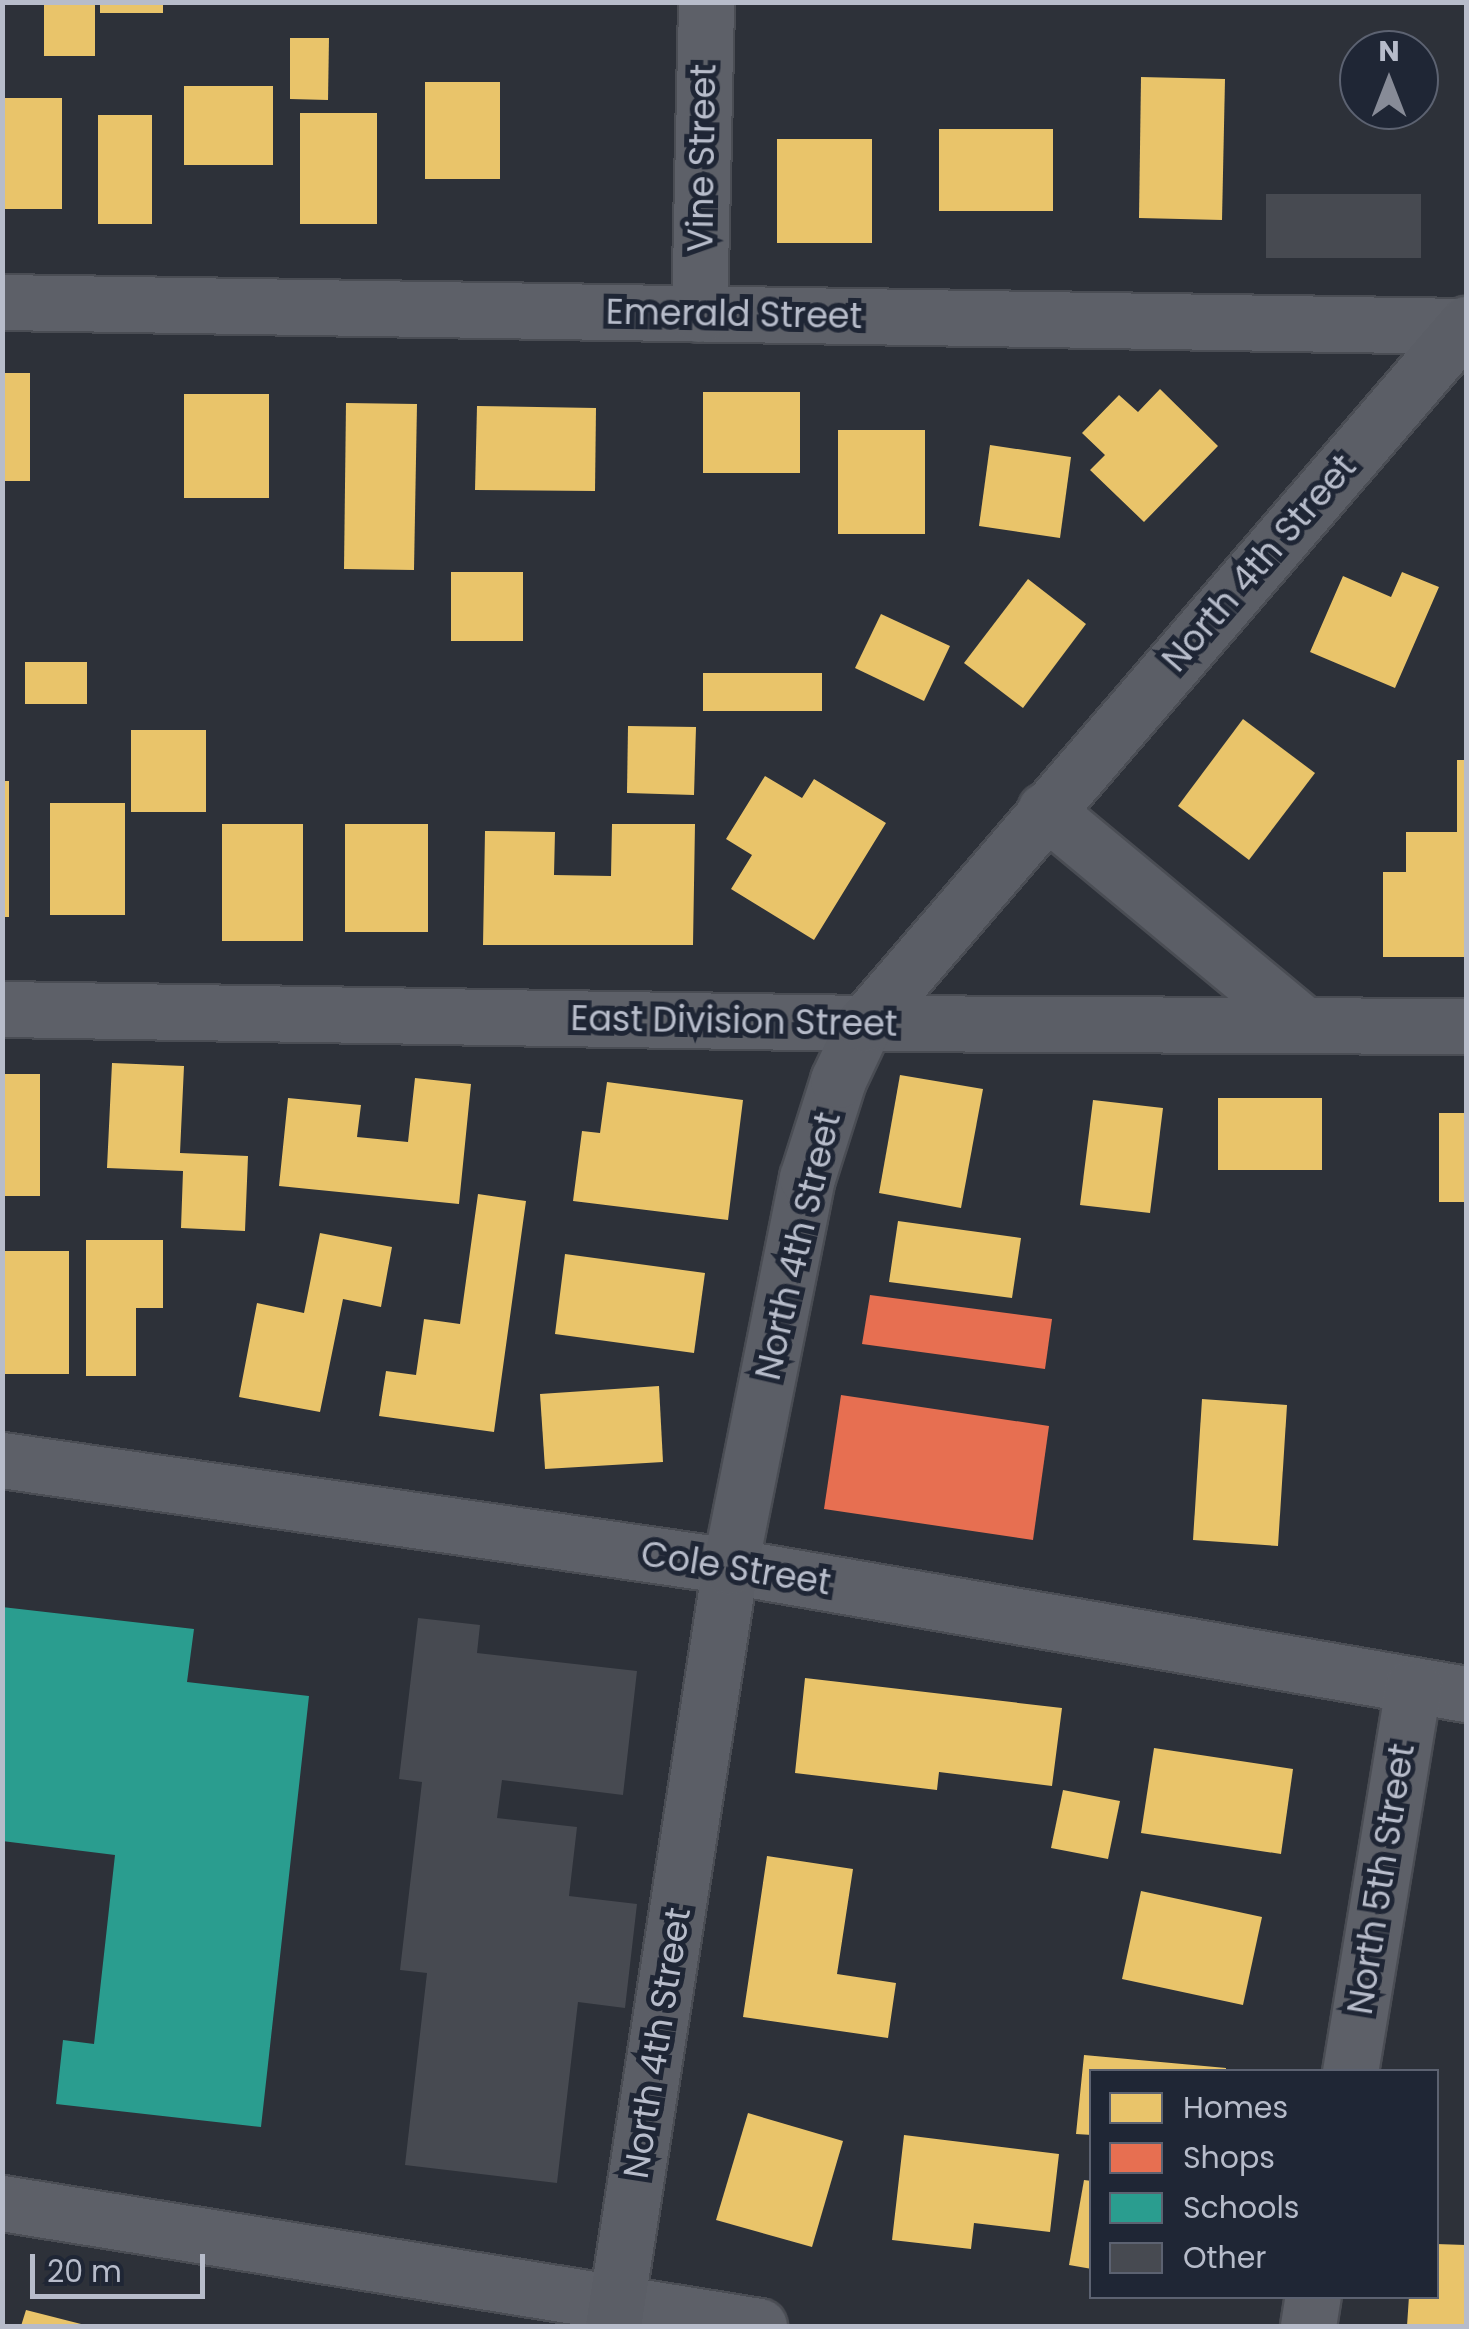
<!DOCTYPE html>
<style>
body{margin:0}
#map{position:relative;width:1469px;height:2329px;overflow:hidden;background:#2d3139;font-family:Poppins,sans-serif}
div>[style]{position:absolute}
.homes>*{inset:0;background:#e9c46a}
.shops>*{inset:0;background:#e76f51}
.schools>*{inset:0;background:#2a9d8f}
.building>*{inset:0;background:#474a51}
.roads{filter:drop-shadow(2px 0 #4a4d54) drop-shadow(-2px 0 #4a4d54) drop-shadow(0 2px #4a4d54) drop-shadow(0 -2px #4a4d54)}
.street>*{height:55px;margin:-27.5px;padding:0 27.5px;transform-origin:27.5px;border-radius:27.5px;background:#5d6068}
.secondary>*{height:55px;margin:-27.5px;padding:0 27.5px;transform-origin:27.5px;border-radius:27.5px;background:#5b5e66}
span{translate:-50% -50%;white-space:nowrap;text-align:center;line-height:1.15;-webkit-text-stroke:10px #1f2635;paint-order:stroke}
.street-label{font-size:35px;color:#b7bcca}
.frame{position:absolute;inset:0;border:5px solid #b7bcca;pointer-events:none}
.legend{position:absolute;left:1089px;top:2069px;width:350px;height:230px;box-sizing:border-box;background:#1f2635;border:2px solid #5c6271;margin:0;padding:12px 18px;list-style:none;font-size:30px;color:#b7bcca}
.legend li{display:flex;align-items:center;gap:20px;height:50px}
.legend b{width:50px;border:2px solid #5c6271}
.north{position:absolute;left:1339px;top:30px;width:100px;height:100px;box-sizing:border-box;background:#1f2635;border:2px solid #5c6271;border-radius:50%;rotate:0deg;font-size:28px;font-weight:700;line-height:40px;text-align:center;color:#b7bcca}
.north::after{content:'';display:block;margin:auto;width:35px;height:45px;background:#878b97;clip-path:polygon(50% 0,100% 100%,50% 72%,0 100%)}
.scale{position:absolute;left:30px;top:2254px;width:175px;height:45px;box-sizing:border-box;border:5px solid #b7bcca;border-top:0;padding-left:12px;font-size:30px;line-height:35px;white-space:nowrap;color:#b7bcca;-webkit-text-stroke:8px #1f2635;paint-order:stroke}
</style>
<div id="map">
<div class="homes">
<i style="clip-path:polygon(100px 2px,163px 2px,163px 13px,100px 13px)"></i>
<i style="clip-path:polygon(44px 5px,95px 5px,95px 56px,44px 56px)"></i>
<i style="clip-path:polygon(290px 38px,329px 38px,328px 100px,290px 99px)"></i>
<i style="clip-path:polygon(1141px 77px,1225px 79px,1222px 220px,1139px 218px)"></i>
<i style="clip-path:polygon(425px 82px,500px 82px,500px 179px,425px 179px)"></i>
<i style="clip-path:polygon(184px 86px,273px 86px,273px 165px,184px 165px)"></i>
<i style="clip-path:polygon(2px 98px,62px 98px,62px 209px,2px 209px)"></i>
<i style="clip-path:polygon(300px 113px,377px 113px,377px 224px,300px 224px)"></i>
<i style="clip-path:polygon(98px 115px,152px 115px,152px 224px,98px 224px)"></i>
<i style="clip-path:polygon(939px 129px,1053px 129px,1053px 211px,939px 211px)"></i>
<i style="clip-path:polygon(777px 139px,872px 139px,872px 243px,777px 243px)"></i>
<i style="clip-path:polygon(2px 373px,30px 373px,30px 481px,2px 481px)"></i>
<i style="clip-path:polygon(1160px 389px,1218px 446px,1144px 522px,1090px 470px,1105px 455px,1082px 433px,1119px 395px,1138px 412px)"></i>
<i style="clip-path:polygon(703px 392px,800px 392px,800px 473px,703px 473px)"></i>
<i style="clip-path:polygon(184px 394px,269px 394px,269px 498px,184px 498px)"></i>
<i style="clip-path:polygon(346px 403px,417px 404px,414px 570px,344px 569px)"></i>
<i style="clip-path:polygon(477px 406px,596px 408px,595px 491px,475px 490px)"></i>
<i style="clip-path:polygon(838px 430px,925px 430px,925px 534px,838px 534px)"></i>
<i style="clip-path:polygon(990px 445px,1071px 457px,1060px 538px,979px 526px)"></i>
<i style="clip-path:polygon(451px 572px,523px 572px,523px 641px,451px 641px)"></i>
<i style="clip-path:polygon(1402px 572px,1439px 587px,1395px 688px,1310px 652px,1343px 576px,1391px 597px)"></i>
<i style="clip-path:polygon(1028px 579px,1086px 624px,1023px 708px,964px 663px)"></i>
<i style="clip-path:polygon(881px 614px,950px 646px,924px 701px,855px 668px)"></i>
<i style="clip-path:polygon(25px 662px,87px 662px,87px 704px,25px 704px)"></i>
<i style="clip-path:polygon(703px 673px,822px 673px,822px 711px,703px 711px)"></i>
<i style="clip-path:polygon(1243px 719px,1315px 773px,1249px 860px,1178px 806px)"></i>
<i style="clip-path:polygon(628px 726px,696px 727px,694px 795px,627px 793px)"></i>
<i style="clip-path:polygon(131px 730px,206px 730px,206px 812px,131px 812px)"></i>
<i style="clip-path:polygon(1457px 760px,1466px 760px,1466px 957px,1383px 957px,1383px 872px,1406px 872px,1406px 832px,1457px 832px)"></i>
<i style="clip-path:polygon(765px 776px,802px 798px,814px 779px,886px 823px,814px 940px,731px 889px,752px 855px,726px 839px)"></i>
<i style="clip-path:polygon(2px 781px,9px 781px,9px 917px,2px 917px)"></i>
<i style="clip-path:polygon(50px 803px,125px 803px,125px 915px,50px 915px)"></i>
<i style="clip-path:polygon(222px 824px,303px 824px,303px 941px,222px 941px)"></i>
<i style="clip-path:polygon(345px 824px,428px 824px,428px 932px,345px 932px)"></i>
<i style="clip-path:polygon(612px 824px,695px 824px,693px 945px,483px 945px,485px 831px,555px 832px,554px 875px,611px 876px)"></i>
<i style="clip-path:polygon(112px 1063px,184px 1066px,180px 1153px,248px 1156px,245px 1231px,181px 1228px,183px 1171px,107px 1168px)"></i>
<i style="clip-path:polygon(2px 1074px,40px 1074px,40px 1196px,2px 1196px)"></i>
<i style="clip-path:polygon(900px 1075px,983px 1089px,961px 1208px,879px 1193px)"></i>
<i style="clip-path:polygon(415px 1078px,471px 1084px,459px 1204px,279px 1186px,288px 1098px,361px 1105px,357px 1137px,408px 1142px)"></i>
<i style="clip-path:polygon(607px 1082px,743px 1100px,728px 1220px,573px 1201px,582px 1131px,600px 1133px)"></i>
<i style="clip-path:polygon(1218px 1098px,1322px 1098px,1322px 1170px,1218px 1170px)"></i>
<i style="clip-path:polygon(1093px 1100px,1163px 1108px,1150px 1213px,1080px 1205px)"></i>
<i style="clip-path:polygon(1439px 1113px,1466px 1113px,1466px 1202px,1439px 1202px)"></i>
<i style="clip-path:polygon(478px 1194px,526px 1201px,494px 1432px,379px 1416px,386px 1371px,416px 1375px,424px 1319px,460px 1324px)"></i>
<i style="clip-path:polygon(898px 1221px,1021px 1238px,1012px 1298px,889px 1282px)"></i>
<i style="clip-path:polygon(320px 1233px,392px 1247px,381px 1307px,343px 1299px,320px 1412px,239px 1397px,257px 1303px,304px 1313px)"></i>
<i style="clip-path:polygon(86px 1240px,163px 1240px,163px 1308px,136px 1308px,136px 1376px,86px 1376px)"></i>
<i style="clip-path:polygon(2px 1251px,69px 1251px,69px 1374px,2px 1374px)"></i>
<i style="clip-path:polygon(565px 1254px,705px 1273px,694px 1353px,555px 1334px)"></i>
<i style="clip-path:polygon(659px 1386px,663px 1462px,545px 1469px,540px 1394px)"></i>
<i style="clip-path:polygon(1202px 1399px,1287px 1405px,1278px 1546px,1193px 1540px)"></i>
<i style="clip-path:polygon(805px 1678px,1062px 1708px,1052px 1786px,939px 1772px,937px 1790px,795px 1773px)"></i>
<i style="clip-path:polygon(1154px 1748px,1293px 1769px,1281px 1854px,1141px 1833px)"></i>
<i style="clip-path:polygon(1063px 1790px,1120px 1801px,1108px 1859px,1051px 1848px)"></i>
<i style="clip-path:polygon(767px 1856px,853px 1869px,837px 1974px,896px 1983px,888px 2038px,743px 2017px)"></i>
<i style="clip-path:polygon(1141px 1891px,1262px 1917px,1243px 2005px,1122px 1979px)"></i>
<i style="clip-path:polygon(1084px 2055px,1226px 2068px,1226px 2072px,1092px 2072px,1092px 2135px,1076px 2134px)"></i>
<i style="clip-path:polygon(748px 2113px,843px 2141px,812px 2247px,716px 2220px)"></i>
<i style="clip-path:polygon(904px 2135px,1059px 2154px,1050px 2232px,974px 2223px,971px 2249px,892px 2240px)"></i>
<i style="clip-path:polygon(1084px 2180px,1092px 2181px,1092px 2269px,1069px 2265px)"></i>
<i style="clip-path:polygon(1436px 2244px,1466px 2245px,1466px 2326px,1407px 2326px,1409px 2296px,1436px 2296px)"></i>
<i style="clip-path:polygon(26px 2310px,85px 2325px,85px 2326px,21px 2326px)"></i>
</div>
<div class="shops">
<i style="clip-path:polygon(870px 1295px,1052px 1319px,1045px 1369px,862px 1344px)"></i>
<i style="clip-path:polygon(841px 1395px,1049px 1426px,1033px 1540px,824px 1509px)"></i>
</div>
<div class="schools">
<i style="clip-path:polygon(2px 1607px,194px 1629px,187px 1682px,309px 1696px,261px 2127px,56px 2104px,63px 2040px,94px 2044px,115px 1855px,2px 1841px)"></i>
</div>
<div class="building">
<i style="clip-path:polygon(1266px 194px,1421px 194px,1421px 258px,1266px 258px)"></i>
<i style="clip-path:polygon(418px 1618px,480px 1625px,477px 1653px,637px 1671px,623px 1795px,502px 1780px,497px 1818px,577px 1827px,569px 1896px,637px 1904px,625px 2008px,578px 2002px,557px 2183px,405px 2165px,427px 1973px,400px 1970px,422px 1782px,399px 1779px)"></i>
</div>
<div class="roads">
<div class="street">
<i style="left:2px;top:302px;width:1464px;rotate:0.94deg"></i>
<i style="left:699px;top:314px;width:312px;rotate:-88.7deg"></i>
<i style="left:2px;top:1009px;width:863px;rotate:0.93deg"></i>
<i style="left:2px;top:1460px;width:736px;rotate:8.28deg"></i>
<i style="left:730px;top:1566px;width:747px;rotate:9.87deg"></i>
<i style="left:1350px;top:2072px;width:391px;rotate:-80.7deg"></i>
<i style="left:2px;top:2203px;width:767px;rotate:9.23deg"></i>
<i style="left:1308px;top:2326px;width:30px;rotate:-81deg"></i>
</div>
<div class="secondary">
<i style="left:1045px;top:810px;width:334px;rotate:39.7deg"></i>
<i style="left:865px;top:1023px;width:601px;rotate:0.29deg"></i>
<i style="left:613px;top:2326px;width:769px;rotate:-81.25deg"></i>
<i style="left:730px;top:1566px;width:396px;rotate:-78.8deg"></i>
<i style="left:807px;top:1178px;width:103px;rotate:-72.4deg"></i>
<i style="left:838px;top:1080px;width:63px;rotate:-64.7deg"></i>
<i style="left:865px;top:1023px;width:922px;rotate:-49.31deg"></i>
</div>
</div>
<div class="street-label">
<span style="left:702px;top:158px;rotate:-89deg">Vine Street</span>
<span style="left:734px;top:314px;rotate:1deg">Emerald Street</span>
<span style="left:1259px;top:563px;rotate:-49deg">North 4th Street</span>
<span style="left:734px;top:1021px;rotate:1deg">East Division Street</span>
<span style="left:798px;top:1246px;rotate:-77deg">North 4th Street</span>
<span style="left:736px;top:1568px;rotate:9deg">Cole Street</span>
<span style="left:1381px;top:1879px;rotate:-81deg">North 5th Street</span>
<span style="left:657px;top:2043px;rotate:-81deg">North 4th Street</span>
</div>
<div class="frame"></div>
<ul class="legend">
<li><b style="height:28px;background:#e9c46a"></b>Homes</li>
<li><b style="height:28px;background:#e76f51"></b>Shops</li>
<li><b style="height:28px;background:#2a9d8f"></b>Schools</li>
<li><b style="height:28px;background:#474a51"></b>Other</li>
</ul>
<div class="north">N</div>
<div class="scale">20 m</div>
</div>
